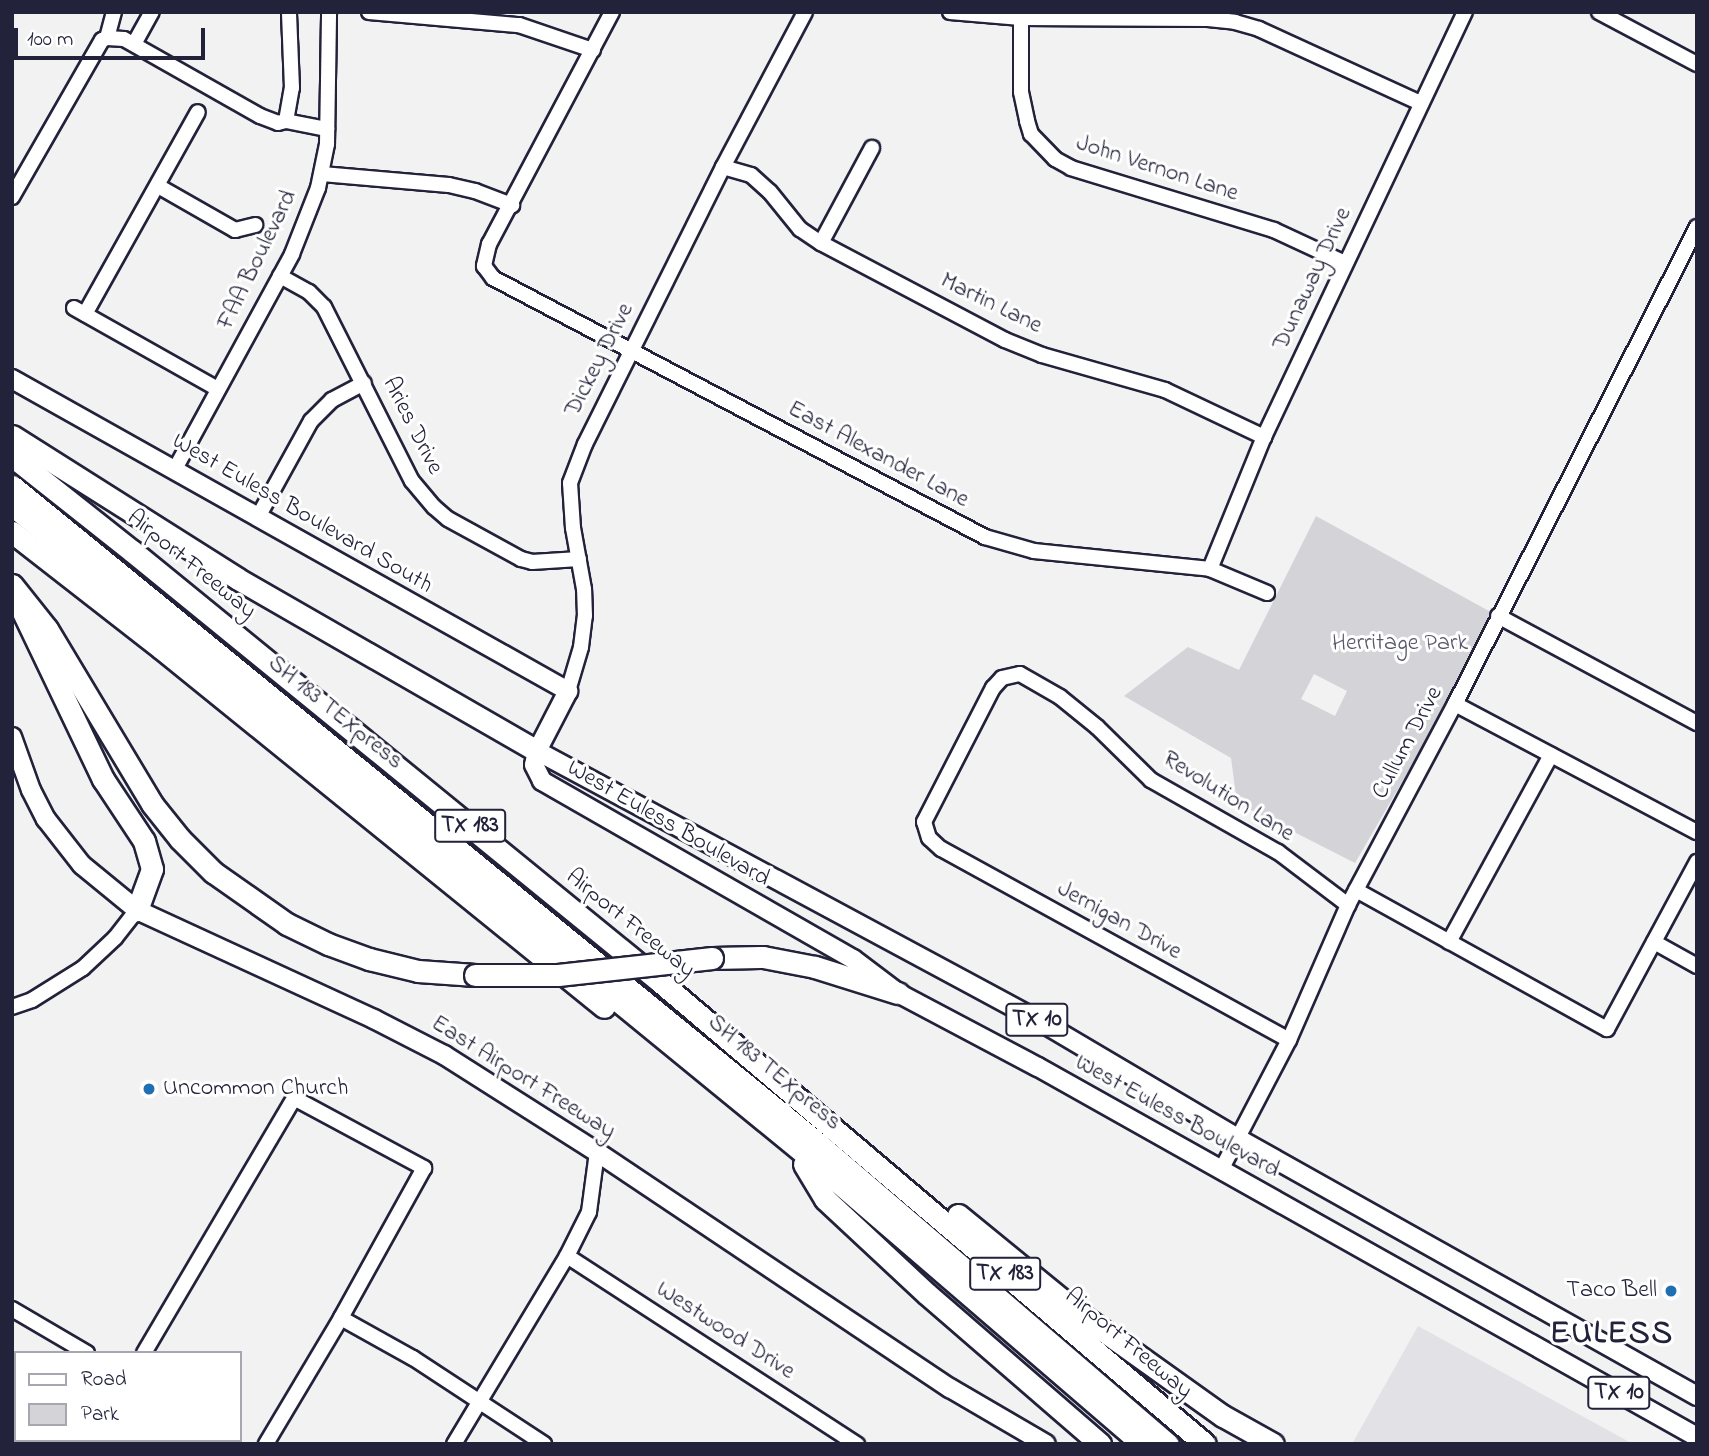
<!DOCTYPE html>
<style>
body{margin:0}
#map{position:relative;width:1709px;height:1456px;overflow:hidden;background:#f2f2f3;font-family:"Indie Flower",sans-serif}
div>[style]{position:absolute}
.built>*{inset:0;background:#e2e2e6}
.green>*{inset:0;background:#d3d3d8}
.roads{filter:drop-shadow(2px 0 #22223b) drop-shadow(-2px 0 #22223b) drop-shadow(0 2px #22223b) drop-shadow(0 -2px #22223b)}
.minor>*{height:14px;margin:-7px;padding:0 7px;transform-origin:7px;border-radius:7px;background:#fff}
.major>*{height:18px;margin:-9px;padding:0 9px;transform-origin:9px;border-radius:9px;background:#fff}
.highway>*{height:21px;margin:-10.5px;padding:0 10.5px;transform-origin:10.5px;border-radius:10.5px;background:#fff}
.bridges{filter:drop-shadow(2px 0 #22223b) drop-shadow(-2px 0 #22223b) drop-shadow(0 2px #22223b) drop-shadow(0 -2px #22223b)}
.highway-bridge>*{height:21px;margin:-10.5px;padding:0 10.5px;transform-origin:10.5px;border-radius:10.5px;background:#fff}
.dots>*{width:19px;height:19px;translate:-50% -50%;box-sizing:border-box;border:4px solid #fff;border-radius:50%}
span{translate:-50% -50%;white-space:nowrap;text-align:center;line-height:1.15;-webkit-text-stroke:6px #fff;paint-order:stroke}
.shield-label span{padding:2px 5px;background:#fff;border:2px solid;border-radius:5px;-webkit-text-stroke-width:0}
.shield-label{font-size:23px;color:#22223b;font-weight:700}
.street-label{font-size:24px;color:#22223b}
.park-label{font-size:24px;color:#57576a}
.poi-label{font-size:24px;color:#22223b}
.left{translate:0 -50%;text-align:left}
.right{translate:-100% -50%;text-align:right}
.district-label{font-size:32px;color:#22223b;font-weight:700;letter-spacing:2px}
.frame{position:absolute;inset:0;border:14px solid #22223b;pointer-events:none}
.legend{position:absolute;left:14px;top:1351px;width:228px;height:91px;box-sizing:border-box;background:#fff;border:2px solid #a7a7b1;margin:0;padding:9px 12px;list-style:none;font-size:21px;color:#22223b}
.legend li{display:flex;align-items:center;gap:14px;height:35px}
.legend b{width:35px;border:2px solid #a7a7b1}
.scale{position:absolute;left:14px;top:28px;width:191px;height:32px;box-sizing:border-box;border:4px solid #22223b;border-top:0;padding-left:9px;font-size:21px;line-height:24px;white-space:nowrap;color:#22223b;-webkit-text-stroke:5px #fff;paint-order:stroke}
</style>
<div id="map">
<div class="built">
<i style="clip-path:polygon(1418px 1326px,1633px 1444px,1352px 1444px)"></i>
</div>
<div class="green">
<i style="clip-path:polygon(evenodd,1316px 516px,1498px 616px,1355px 863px,1237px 803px,1231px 758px,1124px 696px,1188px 647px,1239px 670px,1316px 516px,1314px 674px,1347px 691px,1335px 716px,1301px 699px,1314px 674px)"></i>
</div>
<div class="roads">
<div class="minor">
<i style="left:369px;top:12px;width:151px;rotate:5deg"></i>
<i style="left:519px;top:25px;width:78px;rotate:18.7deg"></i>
<i style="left:612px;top:12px;width:263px;rotate:117.9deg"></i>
<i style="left:489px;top:244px;width:23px;rotate:103deg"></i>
<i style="left:484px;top:266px;width:15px;rotate:53deg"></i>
<i style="left:493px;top:278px;width:556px;rotate:27.76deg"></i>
<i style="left:985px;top:537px;width:51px;rotate:15.9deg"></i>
<i style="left:1034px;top:551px;width:177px;rotate:5.8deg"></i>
<i style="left:1210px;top:569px;width:62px;rotate:22.8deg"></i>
<i style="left:950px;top:12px;width:71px;rotate:4.8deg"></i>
<i style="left:1021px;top:18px;width:187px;rotate:0.3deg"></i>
<i style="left:1208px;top:19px;width:27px;rotate:6deg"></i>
<i style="left:1235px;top:22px;width:25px;rotate:16deg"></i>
<i style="left:1259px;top:29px;width:178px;rotate:24.6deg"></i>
<i style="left:1599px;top:12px;width:111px;rotate:28deg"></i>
<i style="left:1021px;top:18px;width:74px;rotate:90deg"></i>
<i style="left:1021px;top:92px;width:30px;rotate:78deg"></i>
<i style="left:1027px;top:121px;width:14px;rotate:73deg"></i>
<i style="left:1031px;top:134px;width:35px;rotate:46deg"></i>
<i style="left:1055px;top:159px;width:18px;rotate:29deg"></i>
<i style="left:1071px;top:168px;width:212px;rotate:17deg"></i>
<i style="left:1274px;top:230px;width:78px;rotate:24.9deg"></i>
<i style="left:107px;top:38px;width:27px;rotate:-75deg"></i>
<i style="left:134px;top:44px;width:37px;rotate:-61deg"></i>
<i style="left:286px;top:121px;width:34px;rotate:-80deg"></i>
<i style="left:292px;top:88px;width:76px;rotate:-92.3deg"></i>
<i style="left:723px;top:167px;width:29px;rotate:16deg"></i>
<i style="left:751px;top:175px;width:25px;rotate:42deg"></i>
<i style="left:770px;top:192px;width:48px;rotate:51deg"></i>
<i style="left:800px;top:229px;width:25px;rotate:34deg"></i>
<i style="left:821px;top:243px;width:208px;rotate:27.8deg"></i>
<i style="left:1005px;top:340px;width:40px;rotate:22deg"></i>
<i style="left:1042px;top:355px;width:128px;rotate:15.9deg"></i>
<i style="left:1165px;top:390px;width:110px;rotate:25.4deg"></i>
<i style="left:322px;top:174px;width:127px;rotate:5deg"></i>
<i style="left:449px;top:185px;width:27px;rotate:13deg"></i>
<i style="left:475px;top:191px;width:40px;rotate:21deg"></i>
<i style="left:158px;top:186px;width:89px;rotate:29.7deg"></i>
<i style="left:235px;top:230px;width:21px;rotate:-14deg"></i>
<i style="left:12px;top:197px;width:181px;rotate:-60.2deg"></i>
<i style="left:102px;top:40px;width:5px;rotate:-22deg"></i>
<i style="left:107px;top:38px;width:17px;rotate:3deg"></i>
<i style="left:124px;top:39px;width:156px;rotate:29.5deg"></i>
<i style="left:260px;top:116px;width:19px;rotate:21deg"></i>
<i style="left:278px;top:123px;width:8px;rotate:-14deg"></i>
<i style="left:286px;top:121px;width:42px;rotate:11deg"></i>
<i style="left:821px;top:243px;width:108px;rotate:-61.8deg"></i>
<i style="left:280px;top:276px;width:33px;rotate:29deg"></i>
<i style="left:309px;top:292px;width:21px;rotate:45deg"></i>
<i style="left:324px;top:307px;width:195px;rotate:63.2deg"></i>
<i style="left:412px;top:481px;width:34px;rotate:50deg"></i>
<i style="left:434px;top:507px;width:18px;rotate:41deg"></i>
<i style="left:448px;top:519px;width:83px;rotate:28.7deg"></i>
<i style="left:521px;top:559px;width:11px;rotate:15deg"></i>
<i style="left:532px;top:562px;width:47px;rotate:-3.7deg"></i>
<i style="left:74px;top:308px;width:165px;rotate:29.4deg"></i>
<i style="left:85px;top:314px;width:231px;rotate:-60.8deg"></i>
<i style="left:175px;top:469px;width:245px;rotate:-61.4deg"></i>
<i style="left:292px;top:254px;width:71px;rotate:-68.5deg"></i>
<i style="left:318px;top:188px;width:45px;rotate:-78.4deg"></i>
<i style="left:327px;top:144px;width:132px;rotate:-89.1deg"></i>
<i style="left:258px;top:517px;width:110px;rotate:-61.1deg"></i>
<i style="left:311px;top:421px;width:30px;rotate:-45deg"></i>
<i style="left:332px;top:400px;width:36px;rotate:-28deg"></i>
<i style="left:1210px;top:569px;width:143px;rotate:-67.8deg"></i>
<i style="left:1264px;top:437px;width:470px;rotate:-64.7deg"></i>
<i style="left:1498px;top:616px;width:226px;rotate:28.3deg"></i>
<i style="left:568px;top:691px;width:46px;rotate:-73.5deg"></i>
<i style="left:581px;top:647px;width:31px;rotate:-83deg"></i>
<i style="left:585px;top:616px;width:27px;rotate:-92deg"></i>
<i style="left:584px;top:589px;width:62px;rotate:-100.2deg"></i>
<i style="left:573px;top:528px;width:45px;rotate:-93.8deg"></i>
<i style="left:570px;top:483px;width:42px;rotate:-69deg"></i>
<i style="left:585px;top:444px;width:309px;rotate:-63.5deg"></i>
<i style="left:723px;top:167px;width:175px;rotate:-62.1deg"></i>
<i style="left:1455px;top:704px;width:274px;rotate:27.9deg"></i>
<i style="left:1356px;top:890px;width:287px;rotate:29deg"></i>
<i style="left:1607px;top:1029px;width:190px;rotate:-61.7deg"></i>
<i style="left:1449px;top:942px;width:213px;rotate:-61.4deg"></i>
<i style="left:1654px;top:942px;width:49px;rotate:29.2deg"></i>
<i style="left:12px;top:1007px;width:21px;rotate:-19deg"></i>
<i style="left:32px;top:1000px;width:60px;rotate:-32.1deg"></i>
<i style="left:83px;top:968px;width:44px;rotate:-43.2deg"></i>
<i style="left:115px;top:938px;width:36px;rotate:-52deg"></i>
<i style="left:1289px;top:1040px;width:397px;rotate:-151.2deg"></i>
<i style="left:941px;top:849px;width:16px;rotate:-137deg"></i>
<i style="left:929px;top:838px;width:17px;rotate:-107deg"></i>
<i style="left:924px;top:822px;width:151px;rotate:-62.8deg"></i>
<i style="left:993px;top:688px;width:13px;rotate:-48deg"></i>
<i style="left:1002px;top:678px;width:18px;rotate:-13deg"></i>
<i style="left:1020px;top:674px;width:46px;rotate:29.9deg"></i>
<i style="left:1060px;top:697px;width:48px;rotate:39deg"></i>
<i style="left:1097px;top:727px;width:76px;rotate:44.5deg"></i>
<i style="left:1151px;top:780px;width:146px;rotate:29.6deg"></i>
<i style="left:1278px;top:852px;width:88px;rotate:37.1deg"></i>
<i style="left:1221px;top:1170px;width:147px;rotate:-62.4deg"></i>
<i style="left:1289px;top:1040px;width:147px;rotate:-66.4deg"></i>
<i style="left:1348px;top:905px;width:228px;rotate:-62deg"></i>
<i style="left:1455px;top:704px;width:535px;rotate:-63.1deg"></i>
<i style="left:567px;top:1256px;width:346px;rotate:33deg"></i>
<i style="left:12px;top:1309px;width:87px;rotate:30.4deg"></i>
<i style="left:341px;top:1318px;width:82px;rotate:29.1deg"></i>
<i style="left:413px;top:1358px;width:157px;rotate:33.3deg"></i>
<i style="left:144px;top:1353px;width:296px;rotate:-59.5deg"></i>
<i style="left:294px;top:1098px;width:148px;rotate:28.3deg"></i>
<i style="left:424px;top:1168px;width:171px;rotate:119deg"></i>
<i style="left:341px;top:1318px;width:147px;rotate:120.8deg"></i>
<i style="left:95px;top:1444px;width:4px;rotate:-63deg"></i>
<i style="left:454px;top:1444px;width:219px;rotate:-59deg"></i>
<i style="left:567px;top:1256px;width:49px;rotate:-63.4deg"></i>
<i style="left:589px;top:1212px;width:61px;rotate:-82.4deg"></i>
</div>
<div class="major">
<i style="left:12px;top:379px;width:638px;rotate:29.3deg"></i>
<i style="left:568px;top:691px;width:68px;rotate:117.3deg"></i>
<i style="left:537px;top:751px;width:14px;rotate:102deg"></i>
<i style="left:534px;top:765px;width:18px;rotate:63deg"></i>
<i style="left:542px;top:781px;width:358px;rotate:29.8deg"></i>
<i style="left:853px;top:959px;width:56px;rotate:37.1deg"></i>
<i style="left:898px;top:993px;width:158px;rotate:27.9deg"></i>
<i style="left:1038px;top:1067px;width:756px;rotate:29.31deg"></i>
<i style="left:12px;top:737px;width:56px;rotate:70.3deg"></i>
<i style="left:31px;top:790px;width:33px;rotate:63deg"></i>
<i style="left:46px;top:819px;width:58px;rotate:52deg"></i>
<i style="left:82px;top:865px;width:71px;rotate:39.3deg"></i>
<i style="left:137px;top:910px;width:261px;rotate:24.7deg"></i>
<i style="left:374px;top:1019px;width:79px;rotate:27.2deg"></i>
<i style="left:444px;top:1055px;width:181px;rotate:32.4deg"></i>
<i style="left:597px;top:1152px;width:425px;rotate:33.8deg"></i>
<i style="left:950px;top:1388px;width:111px;rotate:30.3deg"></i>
<i style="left:537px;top:751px;width:574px;rotate:28.26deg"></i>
<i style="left:1043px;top:1023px;width:228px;rotate:30.6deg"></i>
<i style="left:1239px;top:1139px;width:525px;rotate:29.3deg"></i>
</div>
<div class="highway">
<i style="left:12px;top:436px;width:267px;rotate:32.3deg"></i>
<i style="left:238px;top:579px;width:345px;rotate:29.9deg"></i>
<i style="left:12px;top:456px;width:153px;rotate:38.4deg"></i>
<i style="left:132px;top:551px;width:679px;rotate:39.2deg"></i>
<i style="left:658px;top:980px;width:717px;rotate:40.31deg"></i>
<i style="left:12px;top:486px;width:1043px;rotate:39.2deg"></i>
<i style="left:820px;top:1145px;width:459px;rotate:40.7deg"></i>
<i style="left:12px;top:505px;width:1031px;rotate:39.29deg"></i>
<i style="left:810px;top:1158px;width:439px;rotate:40.7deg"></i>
<i style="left:12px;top:532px;width:189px;rotate:37.9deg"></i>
<i style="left:161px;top:648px;width:570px;rotate:39.02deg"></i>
<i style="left:12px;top:585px;width:56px;rotate:51.5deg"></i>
<i style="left:47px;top:629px;width:204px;rotate:59deg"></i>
<i style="left:152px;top:804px;width:45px;rotate:51.3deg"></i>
<i style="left:180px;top:839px;width:47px;rotate:45deg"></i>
<i style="left:213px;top:872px;width:90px;rotate:35.1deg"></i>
<i style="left:287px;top:924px;width:46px;rotate:26deg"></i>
<i style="left:328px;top:944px;width:44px;rotate:20.1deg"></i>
<i style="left:369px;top:959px;width:50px;rotate:13.8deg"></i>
<i style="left:418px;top:971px;width:57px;rotate:4deg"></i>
<i style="left:21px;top:608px;width:190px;rotate:64.4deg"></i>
<i style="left:103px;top:779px;width:74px;rotate:56.5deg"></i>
<i style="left:144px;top:841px;width:29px;rotate:74deg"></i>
<i style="left:152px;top:869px;width:44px;rotate:110.1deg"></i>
<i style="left:712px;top:958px;width:51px;rotate:-1.1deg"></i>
<i style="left:763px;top:957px;width:53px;rotate:10.9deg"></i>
<i style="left:815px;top:967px;width:87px;rotate:17.4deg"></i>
<i style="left:804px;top:1164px;width:41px;rotate:59deg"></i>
<i style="left:825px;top:1199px;width:139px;rotate:43deg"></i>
<i style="left:927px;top:1294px;width:229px;rotate:40.9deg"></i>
<i style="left:958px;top:1215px;width:154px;rotate:39.2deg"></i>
<i style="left:1077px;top:1312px;width:179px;rotate:35.5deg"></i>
<i style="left:1223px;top:1416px;width:57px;rotate:29.2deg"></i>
</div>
</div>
<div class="bridges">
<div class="highway-bridge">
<i style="left:475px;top:975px;width:83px"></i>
<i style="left:558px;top:975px;width:155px;rotate:-6.3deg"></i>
</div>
</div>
<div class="dots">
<i style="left:149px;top:1089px;background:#1f6fb2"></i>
<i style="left:1671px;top:1291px;background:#1f6fb2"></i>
</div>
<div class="shield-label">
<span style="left:470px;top:826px">TX 183</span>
<span style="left:1037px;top:1020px">TX 10</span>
<span style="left:1005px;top:1274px">TX 183</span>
<span style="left:1619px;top:1393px">TX 10</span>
</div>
<div class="street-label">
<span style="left:1157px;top:169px;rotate:18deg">John Vernon Lane</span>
<span style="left:258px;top:260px;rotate:-64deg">FAA Boulevard</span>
<span style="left:1313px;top:279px;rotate:-65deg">Dunaway Drive</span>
<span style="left:991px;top:304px;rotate:26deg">Martin Lane</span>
<span style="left:600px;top:360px;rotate:-63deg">Dickey Drive</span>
<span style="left:412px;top:426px;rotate:63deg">Aries Drive</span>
<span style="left:878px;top:455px;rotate:28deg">East Alexander Lane</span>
<span style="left:302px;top:514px;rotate:30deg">West Euless Boulevard South</span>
<span style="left:191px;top:565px;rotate:39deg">Airport Freeway</span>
<span style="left:335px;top:713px;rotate:39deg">SH 183 TEXpress</span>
<span style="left:1408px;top:743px;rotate:-62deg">Cullum Drive</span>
<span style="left:1228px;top:797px;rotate:32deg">Revolution Lane</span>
<span style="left:668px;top:824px;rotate:30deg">West Euless Boulevard</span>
<span style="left:1119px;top:921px;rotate:29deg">Jernigan Drive</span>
<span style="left:630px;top:924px;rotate:39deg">Airport Freeway</span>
<span style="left:774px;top:1073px;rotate:40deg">SH 183 TEXpress</span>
<span style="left:523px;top:1078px;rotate:32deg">East Airport Freeway</span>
<span style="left:1177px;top:1117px;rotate:29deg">West Euless Boulevard</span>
<span style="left:725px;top:1331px;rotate:33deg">Westwood Drive</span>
<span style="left:1128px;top:1344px;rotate:40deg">Airport Freeway</span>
</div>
<div class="park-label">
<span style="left:1400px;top:644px">Herritage Park</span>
</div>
<div class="poi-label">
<span class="left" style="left:163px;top:1089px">Uncommon Church</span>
<span class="right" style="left:1657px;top:1291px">Taco Bell</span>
</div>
<div class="district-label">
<span style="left:1612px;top:1335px">EULESS</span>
</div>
<div class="frame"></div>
<ul class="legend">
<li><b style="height:9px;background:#fff"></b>Road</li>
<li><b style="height:19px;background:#d3d3d8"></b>Park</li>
</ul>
<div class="scale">100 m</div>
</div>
